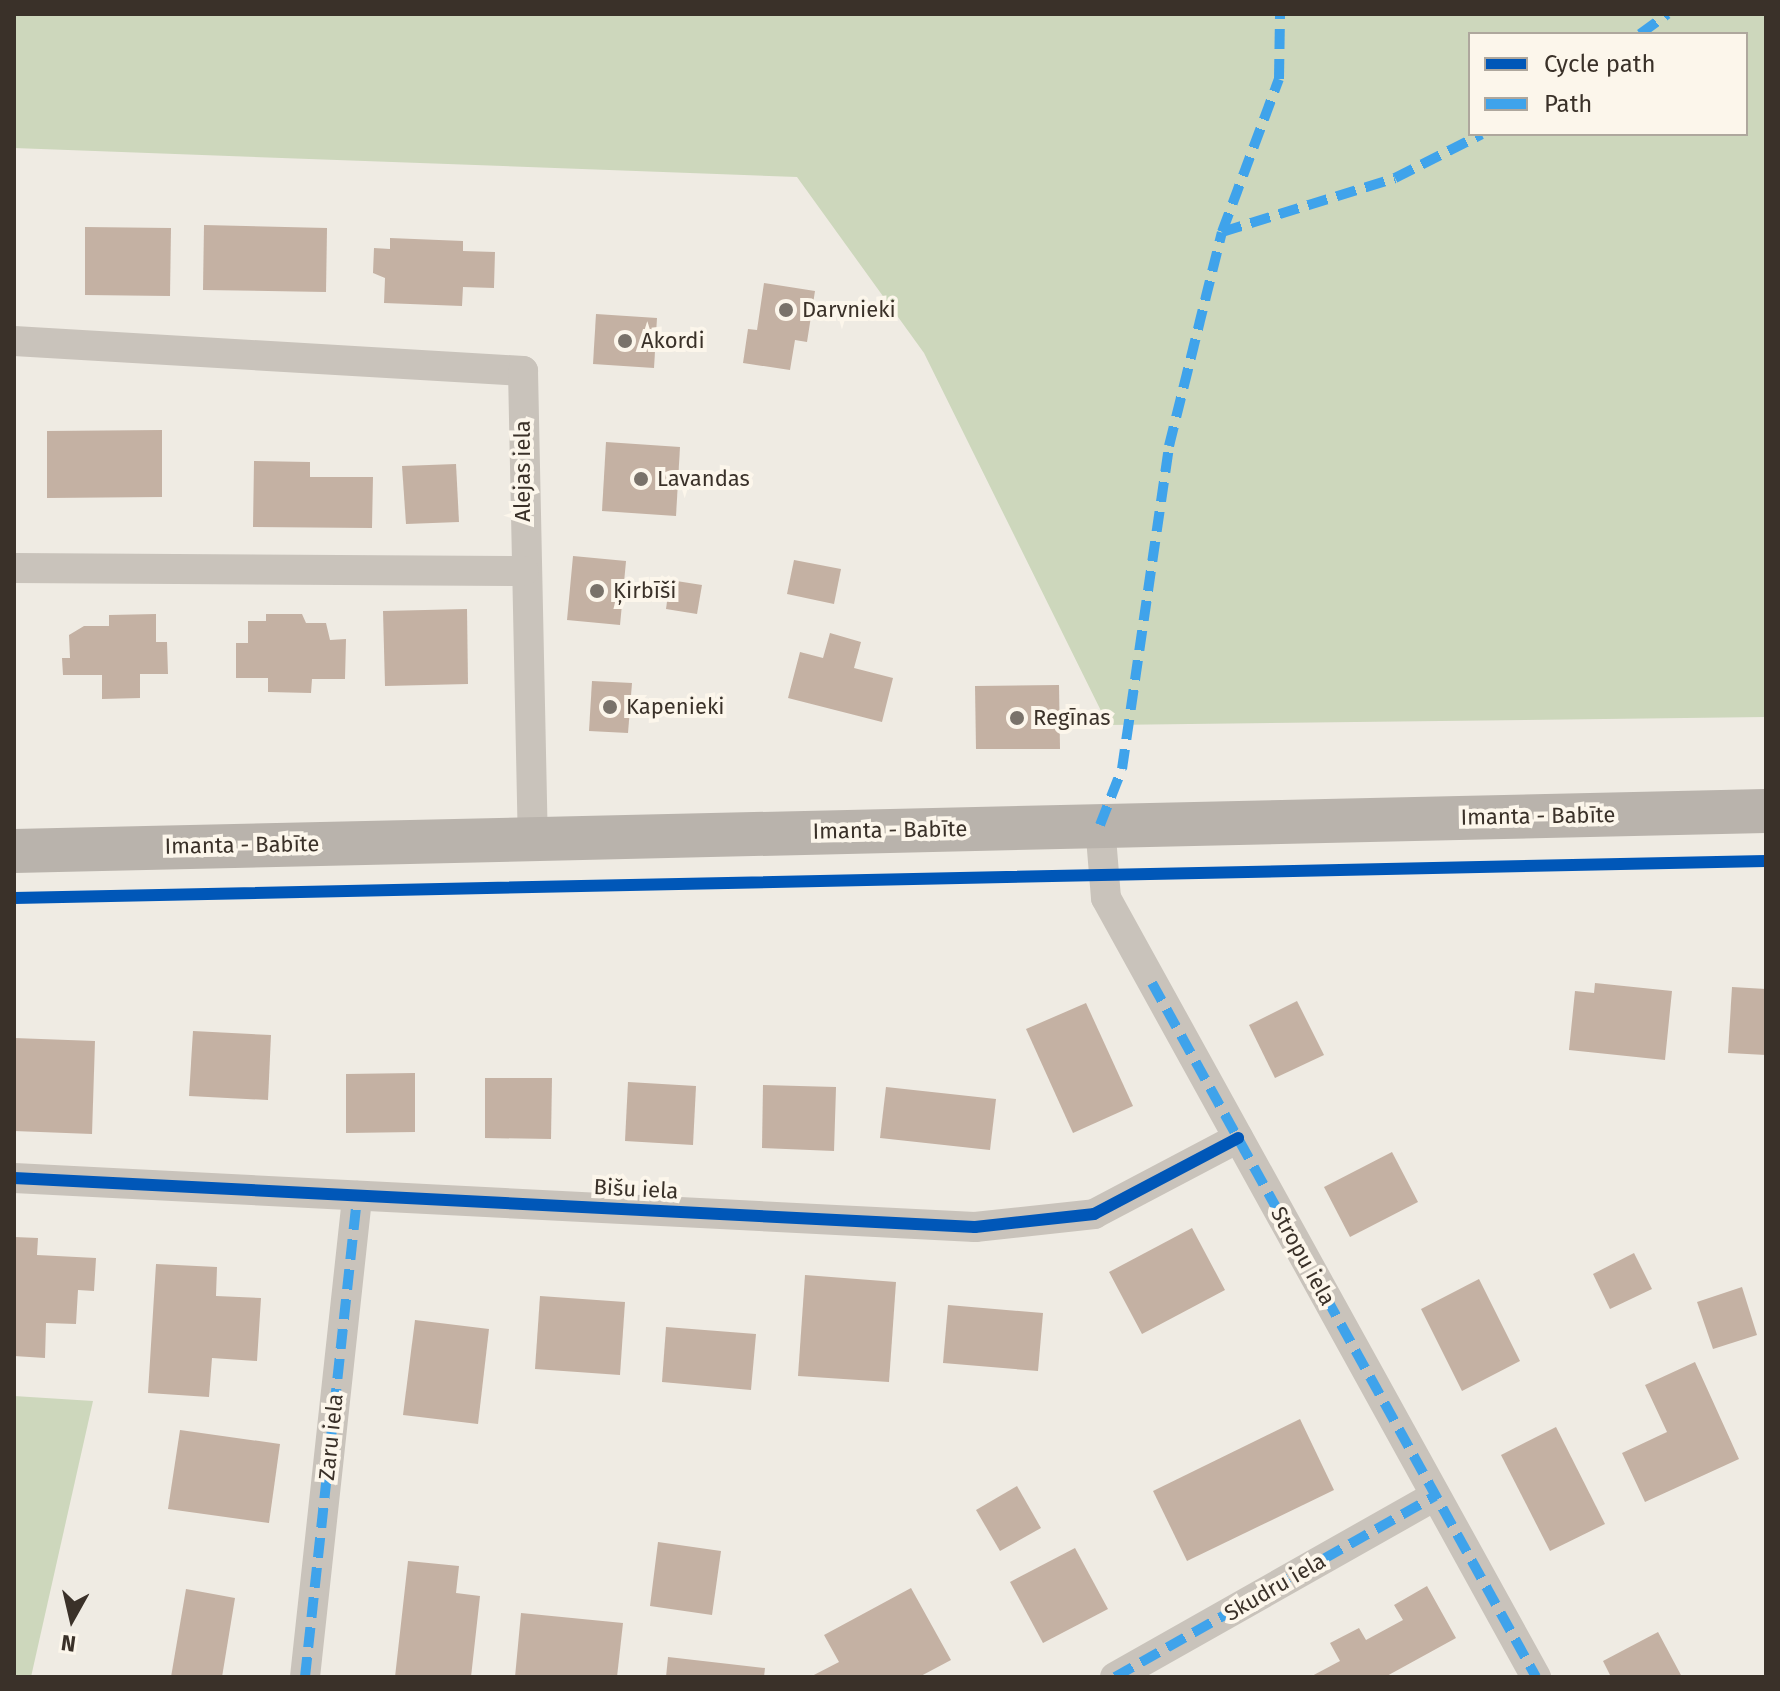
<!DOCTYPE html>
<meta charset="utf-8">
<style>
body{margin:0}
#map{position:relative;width:1780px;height:1691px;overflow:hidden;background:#efebe3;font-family:"Fira Sans",sans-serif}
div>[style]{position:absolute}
.green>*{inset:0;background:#cdd7bc}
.building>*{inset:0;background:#c4b1a3}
.street>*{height:30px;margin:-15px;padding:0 15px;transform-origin:15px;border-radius:15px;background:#c9c3bb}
.secondary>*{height:44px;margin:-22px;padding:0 22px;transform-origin:22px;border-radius:22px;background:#b9b3ac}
.quiet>*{height:10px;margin-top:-5px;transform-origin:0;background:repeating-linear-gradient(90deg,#3fa3eb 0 20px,transparent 0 30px)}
.cycleway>*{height:12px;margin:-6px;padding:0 6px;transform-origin:6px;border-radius:6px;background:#0057b8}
.dots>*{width:22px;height:22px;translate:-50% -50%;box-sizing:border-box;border:4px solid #fcf6eb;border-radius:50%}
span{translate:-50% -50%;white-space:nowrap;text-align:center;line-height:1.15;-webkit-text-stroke:8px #fcf6eb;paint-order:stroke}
.poi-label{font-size:22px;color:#3a3129}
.left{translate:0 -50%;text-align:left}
.street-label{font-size:22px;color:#3a3129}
.frame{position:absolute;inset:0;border:16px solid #3a3129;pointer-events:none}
.legend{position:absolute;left:1468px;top:32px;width:280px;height:104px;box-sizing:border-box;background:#fcf6eb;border:2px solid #aea79d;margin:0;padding:10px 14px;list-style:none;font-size:24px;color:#3a3129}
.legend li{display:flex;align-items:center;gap:16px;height:40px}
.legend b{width:40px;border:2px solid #aea79d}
.north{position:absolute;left:32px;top:1579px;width:80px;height:80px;-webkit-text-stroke:6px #fcf6eb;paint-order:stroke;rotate:188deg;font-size:22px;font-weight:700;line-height:32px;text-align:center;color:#3a3129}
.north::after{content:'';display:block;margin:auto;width:28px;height:36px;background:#3a3129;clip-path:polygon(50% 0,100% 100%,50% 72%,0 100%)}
</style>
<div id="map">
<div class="green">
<i style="clip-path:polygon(evenodd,14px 14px,1766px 14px,1766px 717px,1108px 725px,924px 353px,797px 177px,14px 148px,14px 14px,1470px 34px,1746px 34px,1746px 134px,1470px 134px,1470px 34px)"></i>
<i style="clip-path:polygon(14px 1396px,93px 1401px,31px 1677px,14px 1677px)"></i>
</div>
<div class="building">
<i style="clip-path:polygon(204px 225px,327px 228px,326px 292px,203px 290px)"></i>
<i style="clip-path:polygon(85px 227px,171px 228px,170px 296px,85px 295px)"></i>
<i style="clip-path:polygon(390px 238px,463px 241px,463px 251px,495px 252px,494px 288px,463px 287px,462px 306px,384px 303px,385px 278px,373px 273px,374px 248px,390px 249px)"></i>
<i style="clip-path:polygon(764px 283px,815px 291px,807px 342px,795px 340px,790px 370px,743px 363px,748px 329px,757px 330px)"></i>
<i style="clip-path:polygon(596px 314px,657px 318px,654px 368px,593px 364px)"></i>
<i style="clip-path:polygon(162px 430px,162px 497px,47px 498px,47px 431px)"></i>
<i style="clip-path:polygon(606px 442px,680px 447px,676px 516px,602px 511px)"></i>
<i style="clip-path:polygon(254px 461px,310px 462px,310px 477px,373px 477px,372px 528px,253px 527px)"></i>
<i style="clip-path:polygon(456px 464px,459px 522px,406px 524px,402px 466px)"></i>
<i style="clip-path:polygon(573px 556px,626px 561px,620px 625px,567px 620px)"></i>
<i style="clip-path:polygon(794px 560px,841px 569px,834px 604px,787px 594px)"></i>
<i style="clip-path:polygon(670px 580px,702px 585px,697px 614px,666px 609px)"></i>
<i style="clip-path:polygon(467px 609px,468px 684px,385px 686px,383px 611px)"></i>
<i style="clip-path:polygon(156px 614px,156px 642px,167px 642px,168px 674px,140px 674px,140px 698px,102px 699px,102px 675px,63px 675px,62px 658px,70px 658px,69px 635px,84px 626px,109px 626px,109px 615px)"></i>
<i style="clip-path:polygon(266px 614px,302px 614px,306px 623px,326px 623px,330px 640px,346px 639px,345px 679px,312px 679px,311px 693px,268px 692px,268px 678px,236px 678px,236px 643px,248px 643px,248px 621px,266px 621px)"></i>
<i style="clip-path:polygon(830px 633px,861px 642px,854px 668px,893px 678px,882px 722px,788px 698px,800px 652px,823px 658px)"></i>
<i style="clip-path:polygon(592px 681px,632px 683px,628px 733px,589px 731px)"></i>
<i style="clip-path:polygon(1059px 685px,1060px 749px,976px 749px,975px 686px)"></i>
<i style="clip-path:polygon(1595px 983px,1672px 991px,1665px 1060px,1569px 1050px,1575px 991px,1594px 993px)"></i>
<i style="clip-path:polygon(1732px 987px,1766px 989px,1766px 1055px,1728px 1053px)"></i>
<i style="clip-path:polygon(1297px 1001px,1324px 1055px,1275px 1078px,1249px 1025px)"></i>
<i style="clip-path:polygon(1086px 1003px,1133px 1106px,1073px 1133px,1026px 1029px)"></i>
<i style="clip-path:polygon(193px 1031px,271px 1035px,268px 1100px,189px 1096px)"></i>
<i style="clip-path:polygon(14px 1038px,95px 1041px,92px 1134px,14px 1131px)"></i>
<i style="clip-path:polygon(415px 1073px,415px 1132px,346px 1133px,346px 1074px)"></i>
<i style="clip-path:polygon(485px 1078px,552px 1078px,551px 1139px,485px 1138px)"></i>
<i style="clip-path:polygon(628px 1082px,696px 1086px,693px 1145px,625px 1141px)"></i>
<i style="clip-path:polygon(763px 1085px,836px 1087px,834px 1151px,762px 1148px)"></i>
<i style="clip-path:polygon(886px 1087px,996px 1099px,990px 1150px,880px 1138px)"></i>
<i style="clip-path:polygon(1392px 1152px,1418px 1202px,1350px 1237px,1324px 1187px)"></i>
<i style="clip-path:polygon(1192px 1228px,1225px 1290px,1142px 1334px,1109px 1272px)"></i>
<i style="clip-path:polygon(14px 1237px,38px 1238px,37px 1255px,96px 1258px,94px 1291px,78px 1290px,76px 1324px,46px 1323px,45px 1358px,14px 1356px)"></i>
<i style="clip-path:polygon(1634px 1253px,1652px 1289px,1610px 1309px,1593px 1274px)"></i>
<i style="clip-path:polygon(156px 1264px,217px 1267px,216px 1296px,261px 1298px,257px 1361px,212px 1358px,209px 1397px,148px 1393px)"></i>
<i style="clip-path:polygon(805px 1275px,896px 1282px,889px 1382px,798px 1376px)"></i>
<i style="clip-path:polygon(1479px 1279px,1520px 1361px,1462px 1391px,1421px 1309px)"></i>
<i style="clip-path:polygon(1742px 1287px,1757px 1335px,1713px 1349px,1697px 1302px)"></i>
<i style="clip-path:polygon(540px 1296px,625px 1302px,620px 1375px,535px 1369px)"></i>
<i style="clip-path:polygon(948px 1305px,1043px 1313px,1038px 1371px,943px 1363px)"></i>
<i style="clip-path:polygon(415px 1320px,489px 1329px,478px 1424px,403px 1415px)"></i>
<i style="clip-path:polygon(666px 1327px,756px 1334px,751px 1390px,662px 1382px)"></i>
<i style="clip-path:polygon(1695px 1362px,1739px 1459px,1645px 1502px,1622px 1453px,1667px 1432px,1645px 1385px)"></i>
<i style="clip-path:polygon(1300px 1419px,1334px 1490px,1187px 1561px,1153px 1491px)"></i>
<i style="clip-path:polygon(1556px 1427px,1605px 1524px,1550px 1551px,1501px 1455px)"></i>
<i style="clip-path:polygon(180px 1430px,280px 1444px,269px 1523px,168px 1509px)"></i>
<i style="clip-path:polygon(1017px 1486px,1041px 1528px,1000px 1551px,976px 1510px)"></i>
<i style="clip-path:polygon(658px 1542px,721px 1551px,712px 1615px,650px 1606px)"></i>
<i style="clip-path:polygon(1075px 1548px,1108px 1609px,1043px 1643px,1010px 1582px)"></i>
<i style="clip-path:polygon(408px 1561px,459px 1566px,456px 1593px,480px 1596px,471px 1677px,395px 1677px)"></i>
<i style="clip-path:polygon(1427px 1586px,1456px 1638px,1385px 1677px,1310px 1677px,1340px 1661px,1330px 1643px,1359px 1628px,1366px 1640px,1403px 1620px,1394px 1605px)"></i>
<i style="clip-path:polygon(911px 1588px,951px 1660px,919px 1677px,810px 1677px,839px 1662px,824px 1635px)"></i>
<i style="clip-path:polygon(186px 1589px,235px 1598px,222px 1677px,171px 1677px)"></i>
<i style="clip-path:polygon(521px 1613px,623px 1623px,617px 1677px,515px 1677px)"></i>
<i style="clip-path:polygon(1658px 1632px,1682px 1677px,1611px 1677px,1603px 1661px)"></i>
<i style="clip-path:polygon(668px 1657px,765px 1668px,764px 1677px,666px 1677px)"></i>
</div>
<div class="street">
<i style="left:14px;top:341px;width:510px;rotate:3.37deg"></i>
<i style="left:523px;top:371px;width:467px;rotate:88.8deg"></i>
<i style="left:14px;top:568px;width:510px;rotate:0.34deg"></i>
<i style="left:1100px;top:825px;width:73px;rotate:85.3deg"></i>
<i style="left:1106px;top:898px;width:890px;rotate:61.1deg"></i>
<i style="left:14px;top:1178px;width:962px;rotate:2.92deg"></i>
<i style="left:975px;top:1227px;width:120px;rotate:-6.2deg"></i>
<i style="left:1094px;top:1214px;width:163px;rotate:-27.8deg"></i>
<i style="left:305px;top:1677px;width:484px;rotate:-83.8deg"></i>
<i style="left:1115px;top:1677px;width:368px;rotate:-29.5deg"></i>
</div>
<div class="secondary">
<i style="left:14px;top:851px;width:1752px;rotate:-1.31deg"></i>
</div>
<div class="quiet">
<i style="left:1640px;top:34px;width:34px;rotate:-36deg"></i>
<i style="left:1222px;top:232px;width:181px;rotate:-17.3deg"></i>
<i style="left:1395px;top:178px;width:97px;rotate:-26.8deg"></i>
<i style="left:1100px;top:825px;width:60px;rotate:-68.6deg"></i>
<i style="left:1122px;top:769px;width:326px;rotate:-81.7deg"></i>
<i style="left:1169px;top:446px;width:220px;rotate:-76.1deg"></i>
<i style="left:1222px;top:232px;width:163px;rotate:-69.6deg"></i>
<i style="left:1279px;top:79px;width:65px;rotate:-89.1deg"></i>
<i style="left:1152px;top:983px;width:793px;rotate:61.04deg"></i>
<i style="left:305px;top:1677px;width:484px;rotate:-83.8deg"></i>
<i style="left:1115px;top:1677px;width:368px;rotate:-29.5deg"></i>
</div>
<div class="cycleway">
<i style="left:14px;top:898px;width:1752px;rotate:-1.21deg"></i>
<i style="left:14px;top:1178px;width:962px;rotate:2.92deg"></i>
<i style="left:975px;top:1227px;width:120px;rotate:-6.2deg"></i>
<i style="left:1094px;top:1214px;width:163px;rotate:-27.8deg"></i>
</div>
<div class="dots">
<i style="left:786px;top:310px;background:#79726a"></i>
<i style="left:625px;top:341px;background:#79726a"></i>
<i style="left:641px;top:479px;background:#79726a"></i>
<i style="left:597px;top:591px;background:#79726a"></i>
<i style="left:610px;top:707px;background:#79726a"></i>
<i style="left:1017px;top:718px;background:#79726a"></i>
</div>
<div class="poi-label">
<span class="left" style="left:802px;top:310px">Darvnieki</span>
<span class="left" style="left:641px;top:341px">Akordi</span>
<span class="left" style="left:657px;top:479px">Lavandas</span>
<span class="left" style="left:613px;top:591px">Ķirbīši</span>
<span class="left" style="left:626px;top:707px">Kapenieki</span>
<span class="left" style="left:1033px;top:718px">Regīnas</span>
</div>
<div class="street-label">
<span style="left:523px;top:471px;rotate:-90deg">Alejas iela</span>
<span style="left:1538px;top:816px;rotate:-1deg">Imanta - Babīte</span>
<span style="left:890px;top:830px;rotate:-1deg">Imanta - Babīte</span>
<span style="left:242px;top:845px;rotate:-1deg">Imanta - Babīte</span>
<span style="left:636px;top:1189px;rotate:3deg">Bišu iela</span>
<span style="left:1303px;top:1256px;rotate:61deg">Stropu iela</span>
<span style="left:331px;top:1437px;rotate:-84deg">Zaru iela</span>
<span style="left:1275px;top:1587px;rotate:-30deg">Skudru iela</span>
</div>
<div class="frame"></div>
<ul class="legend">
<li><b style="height:10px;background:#0057b8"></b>Cycle path</li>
<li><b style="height:10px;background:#3fa3eb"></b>Path</li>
</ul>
<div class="north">N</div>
</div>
